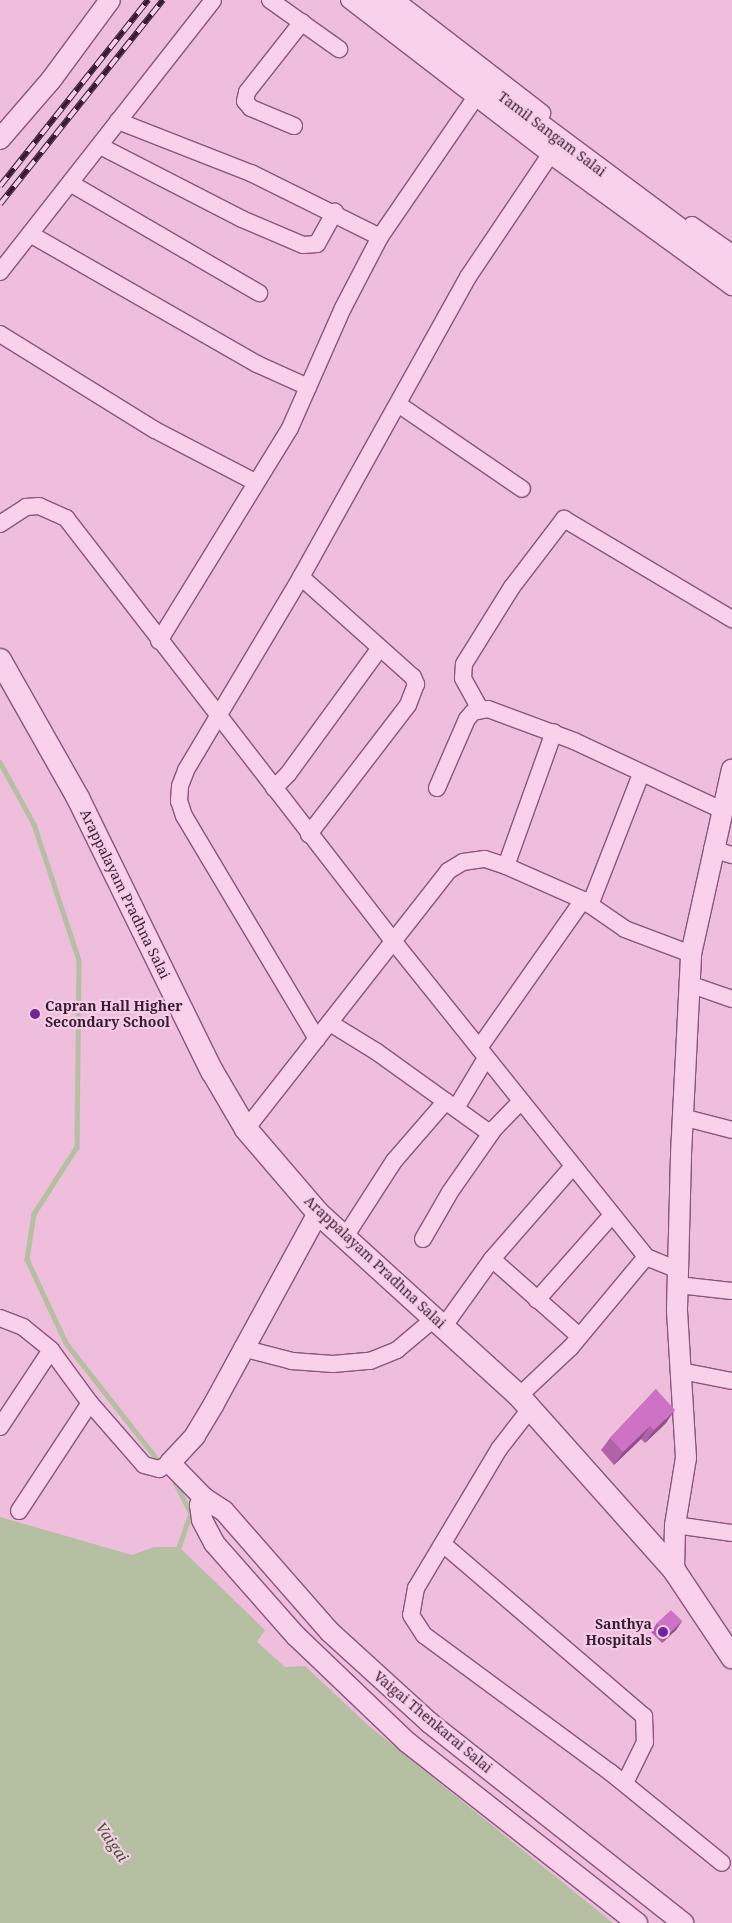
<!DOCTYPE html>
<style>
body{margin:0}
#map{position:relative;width:732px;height:1923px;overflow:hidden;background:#eebedc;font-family:"Noto Serif",serif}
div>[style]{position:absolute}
.water>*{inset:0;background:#b4c0a1}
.stream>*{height:4.5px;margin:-2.25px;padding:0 2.25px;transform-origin:2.25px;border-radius:2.25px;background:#b4c0a1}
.roads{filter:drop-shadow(1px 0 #87567d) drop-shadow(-1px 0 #87567d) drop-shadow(0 1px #87567d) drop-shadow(0 -1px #87567d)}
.minor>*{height:16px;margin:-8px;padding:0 8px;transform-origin:8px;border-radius:8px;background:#f9d1ea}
.tertiary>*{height:20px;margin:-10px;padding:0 10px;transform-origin:10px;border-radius:10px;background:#f9d1ea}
.secondary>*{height:22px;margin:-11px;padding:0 11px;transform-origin:11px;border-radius:11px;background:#f9d1ea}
.rail>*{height:5.5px;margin-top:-2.75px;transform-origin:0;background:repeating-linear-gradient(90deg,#f6cde6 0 11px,#361b31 0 22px);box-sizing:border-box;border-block:1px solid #361b31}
.wall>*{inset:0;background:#b162a9}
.shaded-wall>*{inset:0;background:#90508a}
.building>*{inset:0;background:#ce72c5}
.dots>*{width:14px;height:14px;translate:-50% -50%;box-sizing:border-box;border:2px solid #f6cde6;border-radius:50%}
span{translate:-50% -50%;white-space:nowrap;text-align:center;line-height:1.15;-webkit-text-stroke:4.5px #f6cde6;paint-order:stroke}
.street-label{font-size:14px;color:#361b31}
.poi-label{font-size:14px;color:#361b31;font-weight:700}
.left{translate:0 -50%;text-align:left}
.right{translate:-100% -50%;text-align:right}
.water-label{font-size:15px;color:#3b562a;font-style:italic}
</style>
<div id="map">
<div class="water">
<i style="clip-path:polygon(0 1517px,132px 1555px,154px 1547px,179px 1547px,265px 1630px,257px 1642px,285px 1667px,305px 1666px,368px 1725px,613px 1923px,0 1923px)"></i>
</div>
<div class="stream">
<i style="left:0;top:762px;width:71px;rotate:61.3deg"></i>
<i style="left:34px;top:824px;width:143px;rotate:71.7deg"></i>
<i style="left:79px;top:960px;width:187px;rotate:90.6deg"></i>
<i style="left:77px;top:1147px;width:80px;rotate:122.7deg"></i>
<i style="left:34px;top:1214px;width:46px;rotate:98.8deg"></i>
<i style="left:27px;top:1259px;width:93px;rotate:65.1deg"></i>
<i style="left:66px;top:1343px;width:154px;rotate:51.9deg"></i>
<i style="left:175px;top:1482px;width:35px;rotate:63deg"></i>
<i style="left:191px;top:1513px;width:36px;rotate:109deg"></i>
</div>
<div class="roads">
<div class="minor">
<i style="left:270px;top:0;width:85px;rotate:35.4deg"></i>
<i style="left:349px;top:0;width:254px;rotate:37.6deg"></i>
<i style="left:550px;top:155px;width:225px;rotate:36deg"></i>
<i style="left:396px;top:0;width:185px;rotate:37.7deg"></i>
<i style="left:118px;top:121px;width:143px;rotate:21.4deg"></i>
<i style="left:251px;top:173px;width:144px;rotate:26.4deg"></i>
<i style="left:294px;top:126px;width:47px;rotate:-157.3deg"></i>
<i style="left:251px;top:108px;width:9px;rotate:-131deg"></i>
<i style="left:245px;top:101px;width:9px;rotate:-77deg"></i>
<i style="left:247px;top:92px;width:89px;rotate:-51.8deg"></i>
<i style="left:100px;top:146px;width:160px;rotate:27.2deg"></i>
<i style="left:242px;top:219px;width:66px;rotate:23.1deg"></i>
<i style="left:303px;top:245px;width:14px;rotate:-4deg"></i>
<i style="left:317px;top:244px;width:37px;rotate:-61deg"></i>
<i style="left:70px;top:183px;width:219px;rotate:30.2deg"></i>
<i style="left:692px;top:225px;width:49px;rotate:35deg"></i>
<i style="left:30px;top:234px;width:262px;rotate:29.8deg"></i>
<i style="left:257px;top:364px;width:56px;rotate:24.3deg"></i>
<i style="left:0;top:272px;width:345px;rotate:-51.9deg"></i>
<i style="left:0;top:334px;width:182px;rotate:31.8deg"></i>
<i style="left:155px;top:430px;width:113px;rotate:27.5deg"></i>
<i style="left:398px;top:404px;width:150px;rotate:34.4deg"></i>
<i style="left:0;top:524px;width:31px;rotate:-33deg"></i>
<i style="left:26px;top:507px;width:13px;rotate:-4deg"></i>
<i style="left:39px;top:506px;width:30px;rotate:24deg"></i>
<i style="left:66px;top:518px;width:536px;rotate:52.28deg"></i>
<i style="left:394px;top:942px;width:403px;rotate:51.3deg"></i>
<i style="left:646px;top:1257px;width:35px;rotate:22deg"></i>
<i style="left:301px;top:577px;width:150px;rotate:41.8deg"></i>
<i style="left:413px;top:677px;width:8px;rotate:67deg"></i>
<i style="left:416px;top:684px;width:22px;rotate:111deg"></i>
<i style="left:408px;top:705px;width:163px;rotate:127.5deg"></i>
<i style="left:159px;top:641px;width:250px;rotate:-58.4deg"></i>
<i style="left:290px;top:428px;width:131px;rotate:-66.2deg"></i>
<i style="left:343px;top:308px;width:80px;rotate:-62.5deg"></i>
<i style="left:380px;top:237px;width:168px;rotate:-55.6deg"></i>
<i style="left:480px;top:709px;width:35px;rotate:-119deg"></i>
<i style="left:463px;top:678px;width:14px;rotate:-86deg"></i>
<i style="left:464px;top:664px;width:91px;rotate:-58.1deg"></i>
<i style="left:512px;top:587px;width:86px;rotate:-52.6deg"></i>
<i style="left:564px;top:519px;width:196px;rotate:30.8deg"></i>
<i style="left:274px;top:788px;width:20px;rotate:-45deg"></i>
<i style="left:288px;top:774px;width:156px;rotate:-53.9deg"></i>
<i style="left:437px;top:788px;width:75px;rotate:-66.5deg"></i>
<i style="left:467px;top:719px;width:9px;rotate:-49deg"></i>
<i style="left:473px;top:712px;width:15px;rotate:-11deg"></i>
<i style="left:488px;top:709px;width:92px;rotate:20.4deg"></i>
<i style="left:574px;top:741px;width:163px;rotate:25deg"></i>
<i style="left:712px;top:849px;width:21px;rotate:17deg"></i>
<i style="left:506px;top:866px;width:142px;rotate:-70.3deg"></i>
<i style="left:590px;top:905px;width:141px;rotate:-68.7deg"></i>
<i style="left:689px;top:984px;width:46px;rotate:19.2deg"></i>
<i style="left:330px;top:1023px;width:55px;rotate:31.7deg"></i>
<i style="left:377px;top:1052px;width:140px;rotate:35.7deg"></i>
<i style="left:317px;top:1039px;width:260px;rotate:-120.8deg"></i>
<i style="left:184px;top:816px;width:16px;rotate:-108deg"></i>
<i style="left:179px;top:801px;width:15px;rotate:-86deg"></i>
<i style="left:180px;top:786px;width:17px;rotate:-69deg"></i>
<i style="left:186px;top:770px;width:225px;rotate:-59.2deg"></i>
<i style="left:301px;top:577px;width:343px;rotate:-60.9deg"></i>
<i style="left:468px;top:277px;width:147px;rotate:-56.1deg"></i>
<i style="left:479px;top:1048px;width:181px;rotate:-54.9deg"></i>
<i style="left:456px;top:1108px;width:58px;rotate:-59deg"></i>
<i style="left:682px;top:1117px;width:52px;rotate:14.6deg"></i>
<i style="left:246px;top:1129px;width:328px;rotate:-51.9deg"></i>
<i style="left:448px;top:871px;width:17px;rotate:-31deg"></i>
<i style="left:463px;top:862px;width:22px;rotate:-8deg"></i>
<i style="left:485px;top:859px;width:22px;rotate:18deg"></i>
<i style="left:506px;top:866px;width:84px;rotate:23.8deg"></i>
<i style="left:583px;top:900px;width:51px;rotate:34.6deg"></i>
<i style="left:625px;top:929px;width:71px;rotate:20.7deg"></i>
<i style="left:345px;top:1237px;width:90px;rotate:-57.2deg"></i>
<i style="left:394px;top:1161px;width:79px;rotate:-49.1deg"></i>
<i style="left:423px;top:1239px;width:54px;rotate:-60.1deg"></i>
<i style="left:450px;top:1192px;width:77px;rotate:-55.1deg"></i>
<i style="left:494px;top:1129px;width:39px;rotate:-46deg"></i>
<i style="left:492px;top:1259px;width:116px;rotate:41.5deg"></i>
<i style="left:678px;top:1285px;width:54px;rotate:6.3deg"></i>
<i style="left:537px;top:1300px;width:113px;rotate:-48.6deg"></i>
<i style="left:0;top:1318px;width:25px;rotate:21deg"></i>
<i style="left:23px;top:1327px;width:36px;rotate:39deg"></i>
<i style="left:51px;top:1350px;width:66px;rotate:53.7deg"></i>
<i style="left:90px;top:1403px;width:82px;rotate:48.9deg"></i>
<i style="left:144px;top:1465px;width:16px;rotate:15deg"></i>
<i style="left:159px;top:1469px;width:13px;rotate:-29deg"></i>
<i style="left:444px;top:1326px;width:82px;rotate:-54.4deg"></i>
<i style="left:492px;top:1259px;width:123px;rotate:-48.9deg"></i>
<i style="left:242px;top:1348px;width:52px;rotate:14.6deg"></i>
<i style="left:292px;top:1361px;width:41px;rotate:4.2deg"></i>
<i style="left:333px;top:1364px;width:37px;rotate:-5deg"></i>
<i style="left:370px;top:1361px;width:29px;rotate:-22deg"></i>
<i style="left:397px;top:1350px;width:51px;rotate:-40.2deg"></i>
<i style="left:681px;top:1371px;width:52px;rotate:11.1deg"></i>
<i style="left:519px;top:1396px;width:71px;rotate:-43.3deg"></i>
<i style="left:571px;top:1347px;width:117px;rotate:-50.2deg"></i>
<i style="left:530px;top:1409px;width:51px;rotate:127.8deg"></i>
<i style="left:499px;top:1449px;width:162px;rotate:120.8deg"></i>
<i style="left:416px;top:1588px;width:27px;rotate:100deg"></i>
<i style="left:411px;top:1615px;width:24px;rotate:57deg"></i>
<i style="left:424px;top:1635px;width:231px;rotate:36.4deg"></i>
<i style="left:610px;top:1772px;width:144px;rotate:39.1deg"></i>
<i style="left:0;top:1427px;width:92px;rotate:-56.5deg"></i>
<i style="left:19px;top:1511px;width:129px;rotate:-56.7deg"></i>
<i style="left:675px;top:1525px;width:58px;rotate:8deg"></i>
<i style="left:443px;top:1544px;width:265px;rotate:40.6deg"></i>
<i style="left:644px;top:1716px;width:26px;rotate:88deg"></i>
<i style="left:645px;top:1742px;width:46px;rotate:116deg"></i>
</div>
<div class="tertiary">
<i style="left:0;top:139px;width:78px;rotate:-49.2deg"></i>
<i style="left:51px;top:80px;width:99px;rotate:-53.6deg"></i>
<i style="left:318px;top:1213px;width:217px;rotate:118.6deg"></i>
<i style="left:214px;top:1404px;width:37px;rotate:121deg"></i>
<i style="left:195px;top:1436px;width:37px;rotate:133deg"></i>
<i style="left:170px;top:1463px;width:49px;rotate:45.8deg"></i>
<i style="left:204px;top:1498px;width:24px;rotate:33deg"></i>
<i style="left:224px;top:1511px;width:161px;rotate:48.8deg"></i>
<i style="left:330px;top:1632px;width:135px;rotate:42.3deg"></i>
<i style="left:430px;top:1723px;width:323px;rotate:38.3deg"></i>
<i style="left:204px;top:1498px;width:8px;rotate:120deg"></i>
<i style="left:200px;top:1505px;width:15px;rotate:82deg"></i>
<i style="left:202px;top:1520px;width:26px;rotate:62deg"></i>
<i style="left:214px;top:1543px;width:124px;rotate:48.6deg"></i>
<i style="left:296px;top:1636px;width:153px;rotate:43.7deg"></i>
<i style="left:407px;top:1742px;width:293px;rotate:38.2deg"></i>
<i style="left:674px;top:1570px;width:45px;rotate:-88.7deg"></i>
<i style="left:675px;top:1525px;width:68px;rotate:-80.7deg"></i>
<i style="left:686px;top:1458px;width:149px;rotate:-93.5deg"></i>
<i style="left:677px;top:1309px;width:155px;rotate:-88.5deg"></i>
<i style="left:681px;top:1154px;width:200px;rotate:-87.1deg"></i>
<i style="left:691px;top:954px;width:189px;rotate:-77.5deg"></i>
</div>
<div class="secondary">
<i style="left:372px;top:0;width:449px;rotate:36.7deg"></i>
<i style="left:0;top:660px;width:159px;rotate:60.5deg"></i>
<i style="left:78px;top:798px;width:304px;rotate:63.9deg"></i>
<i style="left:212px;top:1071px;width:67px;rotate:59.6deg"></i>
<i style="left:246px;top:1129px;width:111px;rotate:49.4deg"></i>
<i style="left:318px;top:1213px;width:272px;rotate:42.3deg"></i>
<i style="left:519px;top:1396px;width:233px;rotate:48.3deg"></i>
<i style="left:674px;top:1570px;width:105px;rotate:56.3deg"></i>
</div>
</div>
<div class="rail">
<i style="left:0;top:186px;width:238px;rotate:-51.5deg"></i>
<i style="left:0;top:204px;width:261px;rotate:-51.4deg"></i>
</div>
<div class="wall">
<i style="clip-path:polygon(656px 1389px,666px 1423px,645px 1443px,641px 1439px,614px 1465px,601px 1450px,610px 1438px)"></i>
<i style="clip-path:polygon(682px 1621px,676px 1630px,662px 1643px,651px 1632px,657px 1623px)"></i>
</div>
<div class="shaded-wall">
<i style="clip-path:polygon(675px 1410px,666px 1423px,645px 1443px,654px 1430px)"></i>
<i style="clip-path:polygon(650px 1426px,641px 1439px,614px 1465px,623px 1452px)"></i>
<i style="clip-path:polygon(682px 1621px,676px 1630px,662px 1643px,668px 1635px)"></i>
</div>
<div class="building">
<i style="clip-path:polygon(656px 1389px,675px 1410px,654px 1430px,650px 1426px,623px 1452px,610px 1438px)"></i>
<i style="clip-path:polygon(671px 1610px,682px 1621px,668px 1635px,657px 1623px)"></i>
</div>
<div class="dots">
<i style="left:35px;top:1014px;background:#712597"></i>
<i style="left:663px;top:1632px;background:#712597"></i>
</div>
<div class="street-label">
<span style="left:552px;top:134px;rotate:37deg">Tamil Sangam Salai</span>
<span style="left:125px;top:894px;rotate:64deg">Arappalayam Pradhna Salai</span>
<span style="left:375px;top:1262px;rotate:43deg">Arappalayam Pradhna Salai</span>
<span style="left:433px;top:1722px;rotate:40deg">Vaigai Thenkarai Salai</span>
</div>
<div class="poi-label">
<span class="left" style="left:45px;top:1014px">Capran Hall Higher<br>Secondary School</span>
<span class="right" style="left:652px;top:1632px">Santhya<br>Hospitals</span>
</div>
<div class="water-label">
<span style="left:112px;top:1842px;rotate:55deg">Vaigai</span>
</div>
</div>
